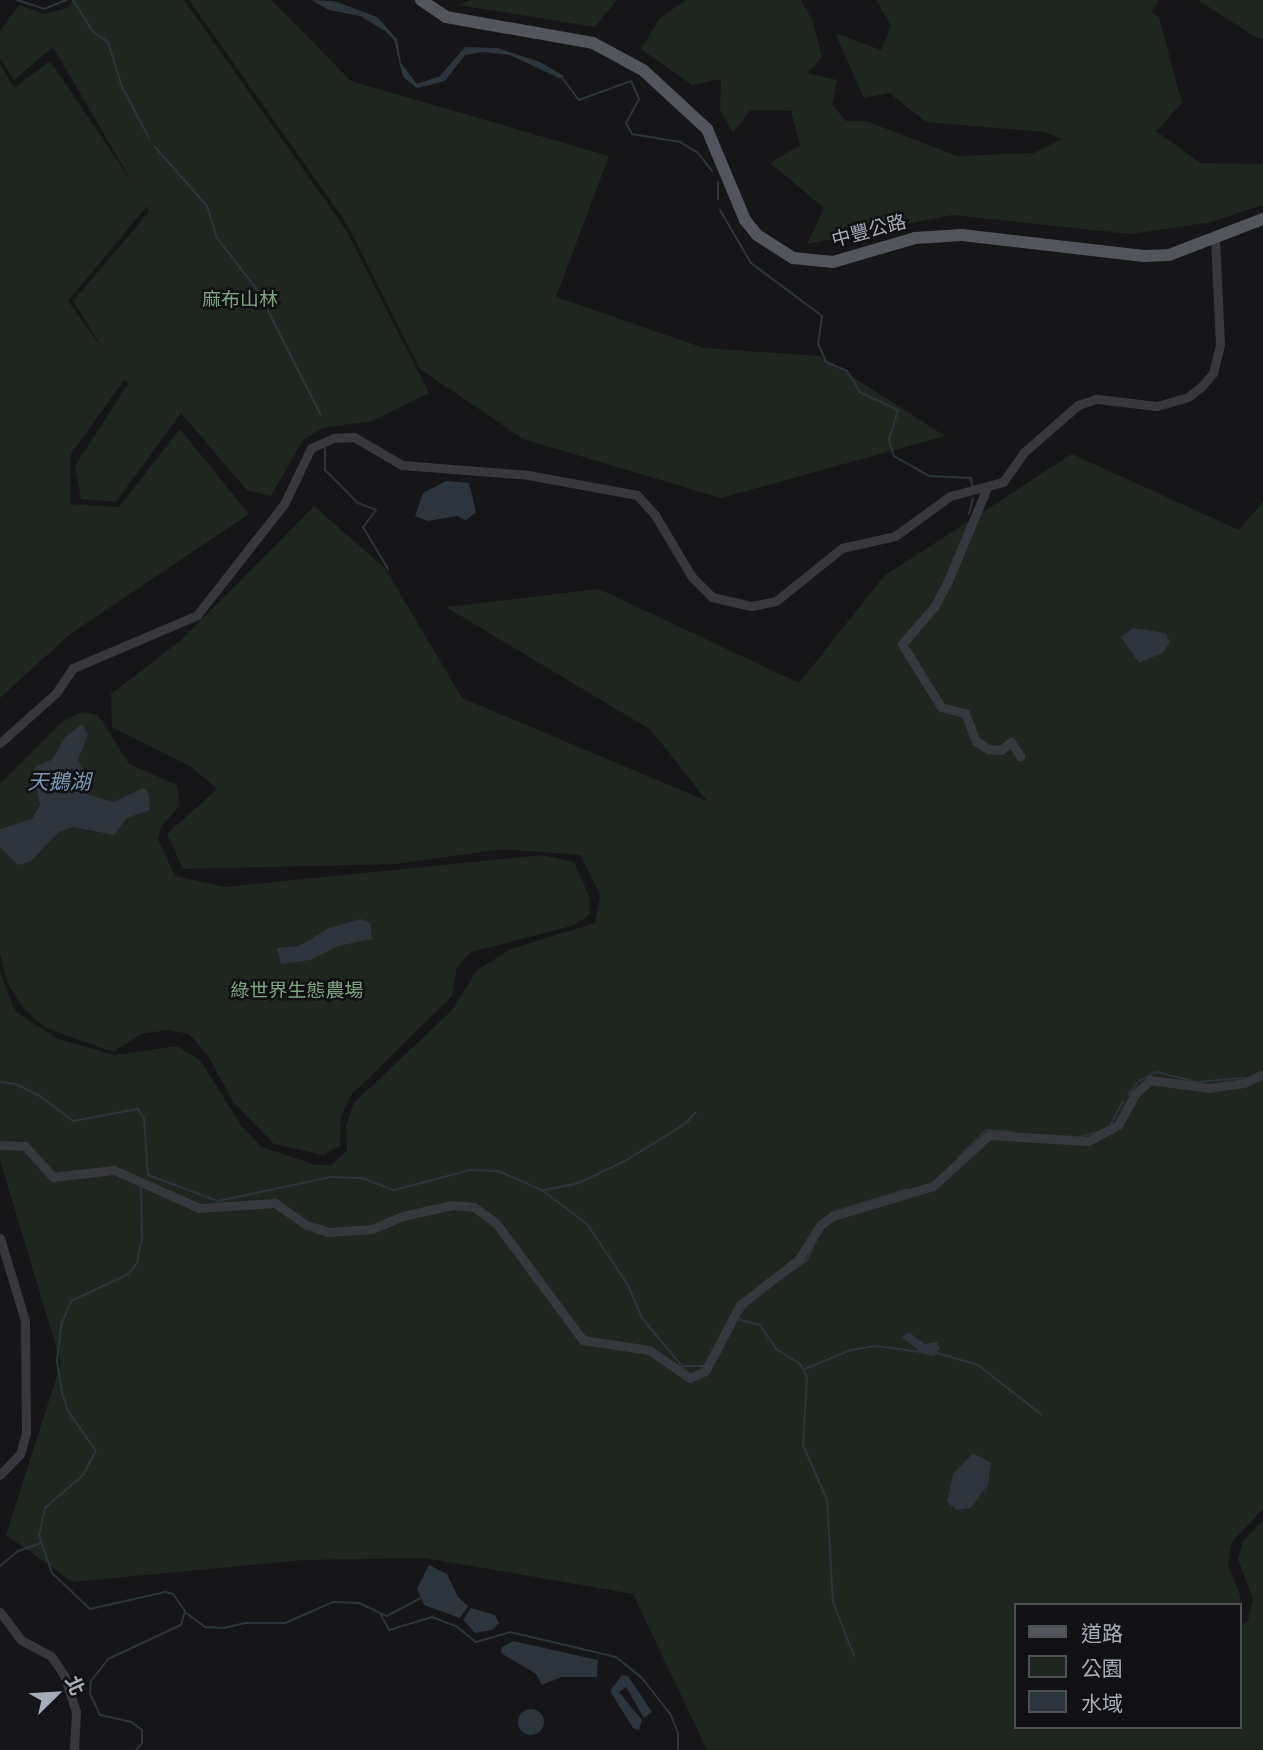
<!DOCTYPE html>
<meta charset="utf-8">
<style>
body{margin:0}
#map{position:relative;width:1263px;height:1750px;overflow:hidden;background:#161618;font-family:"PT Sans Narrow","Noto Sans TC",sans-serif}
div>[style]{position:absolute}
.green>*{inset:0;background:#1e261f}
.water>*{inset:0;background:#2c343c}
.round{border-radius:50%}
.stream>*{height:2px;margin:-1px;padding:0 1px;transform-origin:1px;border-radius:1px;background:#2c343c}
.minor>*{height:9px;margin:-4.5px;padding:0 4.5px;transform-origin:4.5px;border-radius:4.5px;background:#37383d}
.major>*{height:12px;margin:-6px;padding:0 6px;transform-origin:6px;border-radius:6px;background:#53555c}
span{translate:-50% -50%;white-space:nowrap;text-align:center;line-height:1.15;-webkit-text-stroke:5px #111113;paint-order:stroke}
.street-label{font-size:19px;color:#a8acb8}
.park-label{font-size:19px;color:#7ea482}
.water-label{font-size:21px;color:#7e99b4;font-style:italic}
.legend{position:absolute;left:1014px;top:1603px;width:228px;height:126px;box-sizing:border-box;background:#111113;border:2px solid #4d4f55;margin:0;padding:9px 12px;list-style:none;font-size:21px;color:#a8acb8}
.legend li{display:flex;align-items:center;gap:14px;height:35px}
.legend b{width:35px;border:2px solid #4d4f55}
.north{position:absolute;left:21px;top:1659px;width:70px;height:70px;-webkit-text-stroke:5px #111113;paint-order:stroke;rotate:66deg;font-size:19px;font-weight:700;line-height:28px;text-align:center;color:#a8acb8}
.north::after{content:'';display:block;margin:auto;width:24px;height:32px;background:#a8acb8;clip-path:polygon(50% 0,100% 100%,50% 72%,0 100%)}
</style>
<div id="map">
<div class="green">
<i style="clip-path:polygon(evenodd,72px 0,184px 0,346px 230px,429px 393px,373px 421px,322px 428px,303px 440px,271px 496px,247px 490px,181px 413px,116px 502px,81px 499px,75px 466px,128px 384px,125px 379px,70px 455px,70px 504px,119px 507px,180px 429px,249px 514px,69px 635px,0 698px,0 64px,14px 88px,50px 61px,132px 182px,53px 47px,14px 80px,0 58px,0 31px,19px 5px,44px 14px,70px 7px,72px 0,147px 206px,149px 212px,73px 301px,105px 352px,68px 301px,147px 206px)"></i>
<i style="clip-path:polygon(189px 0,271px 0,351px 81px,609px 156px,556px 297px,704px 348px,820px 356px,945px 436px,721px 498px,523px 439px,420px 369px,347px 224px)"></i>
<i style="clip-path:polygon(470px 0,617px 0,595px 27px,458px 5px)"></i>
<i style="clip-path:polygon(686px 0,801px 0,813px 22px,822px 57px,807px 73px,837px 80px,832px 105px,846px 121px,866px 121px,957px 156px,1034px 153px,1062px 139px,1045px 132px,926px 122px,889px 93px,864px 98px,835px 33px,881px 50px,891px 26px,876px 0,1159px 0,1152px 12px,1159px 18px,1182px 103px,1156px 131px,1200px 163px,1263px 164px,1263px 205px,1212px 222px,1130px 234px,952px 215px,807px 244px,824px 208px,770px 163px,800px 145px,791px 111px,750px 110px,733px 133px,720px 110px,721px 79px,692px 85px,641px 49px,660px 18px)"></i>
<i style="clip-path:polygon(1198px 0,1263px 0,1263px 39px,1255px 37px)"></i>
<i style="clip-path:polygon(1072px 454px,1239px 530px,1263px 502px,1263px 1509px,1232px 1542px,1228px 1566px,1239px 1592px,1241px 1605px,1240px 1606px,1016px 1605px,1016px 1727px,1240px 1727px,1240px 1626px,1248px 1621px,1253px 1599px,1238px 1559px,1243px 1541px,1263px 1520px,1263px 1750px,707px 1750px,633px 1594px,425px 1558px,304px 1560px,73px 1582px,6px 1535px,61px 1363px,0 1160px,0 972px,15px 1011px,58px 1039px,115px 1055px,177px 1046px,200px 1060px,241px 1125px,262px 1147px,316px 1165px,331px 1165px,347px 1151px,346px 1126px,354px 1103px,452px 1010px,477px 970px,511px 949px,595px 923px,600px 895px,580px 855px,503px 849px,396px 864px,183px 869px,167px 834px,217px 789px,190px 766px,112px 727px,111px 694px,181px 640px,314px 506px,385px 568px,462px 698px,707px 801px,651px 730px,446px 607px,599px 589px,799px 683px,884px 576px)"></i>
<i style="clip-path:polygon(82px 712px,98px 715px,129px 764px,177px 785px,180px 805px,161px 827px,158px 839px,175px 876px,225px 887px,542px 855px,574px 862px,589px 896px,590px 914px,575px 925px,471px 952px,457px 967px,452px 996px,351px 1095px,341px 1116px,340px 1146px,323px 1155px,274px 1144px,234px 1103px,208px 1056px,189px 1034px,168px 1030px,141px 1034px,113px 1052px,46px 1028px,23px 1008px,7px 982px,0 953px,0 784px,64px 720px)"></i>
</div>
<div class="water">
<i style="clip-path:polygon(311px 0,334px 1px,377px 17px,397px 39px,401px 63px,417px 84px,440px 76px,465px 47px,497px 48px,540px 62px,564px 76px,561px 79px,510px 55px,482px 52px,465px 55px,445px 81px,417px 88px,403px 77px,394px 40px,385px 31px,360px 16px,329px 10px)"></i>
<i style="clip-path:polygon(446px 481px,469px 483px,476px 512px,466px 520px,457px 516px,428px 521px,415px 516px,423px 493px)"></i>
<i style="clip-path:polygon(1133px 628px,1166px 633px,1170px 642px,1163px 653px,1139px 663px,1121px 637px)"></i>
<i style="clip-path:polygon(82px 724px,88px 734px,78px 760px,85px 773px,83px 793px,113px 802px,144px 788px,149px 794px,150px 810px,127px 818px,114px 835px,73px 827px,59px 832px,30px 862px,18px 865px,0 847px,0 829px,32px 819px,40px 805px,33px 775px,35px 767px,53px 759px,65px 737px)"></i>
<i style="clip-path:polygon(361px 919px,370px 923px,372px 939px,338px 946px,310px 960px,281px 964px,277px 948px,299px 946px,329px 928px)"></i>
<i style="clip-path:polygon(909px 1332px,925px 1344px,937px 1342px,940px 1348px,934px 1356px,921px 1353px,902px 1337px)"></i>
<i style="clip-path:polygon(973px 1453px,991px 1463px,988px 1485px,971px 1508px,957px 1510px,947px 1502px,953px 1474px)"></i>
<i style="clip-path:polygon(429px 1565px,447px 1574px,458px 1597px,468px 1606px,460px 1618px,424px 1605px,417px 1589px)"></i>
<i style="clip-path:polygon(471px 1608px,495px 1615px,499px 1623px,492px 1630px,475px 1633px,463px 1620px)"></i>
<i style="clip-path:polygon(513px 1641px,598px 1660px,597px 1677px,562px 1677px,542px 1685px,536px 1674px,501px 1653px,502px 1647px)"></i>
<i style="clip-path:polygon(622px 1675px,628px 1676px,652px 1712px,644px 1718px,626px 1687px,619px 1692px,642px 1720px,639px 1730px,633px 1728px,610px 1691px)"></i>
<i class="round" style="left:518px;top:1709px;width:26px;height:26px"></i>
</div>
<div class="stream">
<i style="left:17px;top:0;width:28px;rotate:18deg"></i>
<i style="left:44px;top:9px;width:24px;rotate:-22deg"></i>
<i style="left:73px;top:0;width:36px;rotate:58deg"></i>
<i style="left:92px;top:31px;width:19px;rotate:35deg"></i>
<i style="left:108px;top:42px;width:47px;rotate:72.7deg"></i>
<i style="left:122px;top:87px;width:58px;rotate:62.1deg"></i>
<i style="left:563px;top:79px;width:26px;rotate:53deg"></i>
<i style="left:579px;top:100px;width:55px;rotate:-20.1deg"></i>
<i style="left:631px;top:81px;width:20px;rotate:66deg"></i>
<i style="left:639px;top:99px;width:27px;rotate:118deg"></i>
<i style="left:626px;top:123px;width:13px;rotate:61deg"></i>
<i style="left:632px;top:134px;width:49px;rotate:9.5deg"></i>
<i style="left:680px;top:142px;width:21px;rotate:31deg"></i>
<i style="left:698px;top:153px;width:23px;rotate:52deg"></i>
<i style="left:155px;top:147px;width:79px;rotate:48.6deg"></i>
<i style="left:207px;top:206px;width:34px;rotate:73deg"></i>
<i style="left:217px;top:238px;width:67px;rotate:52.3deg"></i>
<i style="left:258px;top:291px;width:139px;rotate:63.1deg"></i>
<i style="left:718px;top:199px;width:17px;rotate:-90deg"></i>
<i style="left:720px;top:210px;width:61px;rotate:59.7deg"></i>
<i style="left:751px;top:263px;width:89px;rotate:36.7deg"></i>
<i style="left:822px;top:316px;width:27px;rotate:98deg"></i>
<i style="left:818px;top:343px;width:21px;rotate:67deg"></i>
<i style="left:826px;top:362px;width:23px;rotate:23deg"></i>
<i style="left:847px;top:371px;width:26px;rotate:58deg"></i>
<i style="left:861px;top:393px;width:41px;rotate:24.7deg"></i>
<i style="left:898px;top:410px;width:31px;rotate:107deg"></i>
<i style="left:889px;top:440px;width:17px;rotate:73deg"></i>
<i style="left:894px;top:456px;width:40px;rotate:29.7deg"></i>
<i style="left:929px;top:476px;width:42px;rotate:2.7deg"></i>
<i style="left:971px;top:478px;width:8px;rotate:83deg"></i>
<i style="left:325px;top:445px;width:25px;rotate:90deg"></i>
<i style="left:325px;top:470px;width:47px;rotate:45deg"></i>
<i style="left:358px;top:503px;width:19px;rotate:21deg"></i>
<i style="left:376px;top:510px;width:21px;rotate:127deg"></i>
<i style="left:363px;top:527px;width:49px;rotate:59.2deg"></i>
<i style="left:969px;top:514px;width:16px;rotate:-76deg"></i>
<i style="left:0;top:1082px;width:16px;rotate:7deg"></i>
<i style="left:16px;top:1084px;width:27px;rotate:27deg"></i>
<i style="left:40px;top:1096px;width:41px;rotate:37.1deg"></i>
<i style="left:73px;top:1121px;width:66px;rotate:-10.5deg"></i>
<i style="left:138px;top:1109px;width:12px;rotate:59deg"></i>
<i style="left:144px;top:1119px;width:55px;rotate:85.8deg"></i>
<i style="left:1128px;top:1095px;width:18px;rotate:-52deg"></i>
<i style="left:1139px;top:1081px;width:20px;rotate:-27deg"></i>
<i style="left:1157px;top:1072px;width:41px;rotate:14deg"></i>
<i style="left:1197px;top:1082px;width:47px;rotate:-4.9deg"></i>
<i style="left:1111px;top:1124px;width:26px;rotate:-62deg"></i>
<i style="left:1082px;top:1136px;width:16px;rotate:-15deg"></i>
<i style="left:958px;top:1158px;width:40px;rotate:-45deg"></i>
<i style="left:986px;top:1130px;width:28px;rotate:4deg"></i>
<i style="left:148px;top:1175px;width:75px;rotate:20.4deg"></i>
<i style="left:218px;top:1201px;width:116px;rotate:-12deg"></i>
<i style="left:331px;top:1177px;width:31px;rotate:2deg"></i>
<i style="left:362px;top:1178px;width:34px;rotate:21deg"></i>
<i style="left:394px;top:1190px;width:79px;rotate:-14.7deg"></i>
<i style="left:470px;top:1170px;width:28px;rotate:2deg"></i>
<i style="left:498px;top:1171px;width:48px;rotate:23.4deg"></i>
<i style="left:542px;top:1190px;width:56px;rotate:37.1deg"></i>
<i style="left:587px;top:1224px;width:73px;rotate:56.1deg"></i>
<i style="left:628px;top:1285px;width:36px;rotate:67deg"></i>
<i style="left:642px;top:1318px;width:62px;rotate:50.2deg"></i>
<i style="left:682px;top:1366px;width:21px"></i>
<i style="left:544px;top:1190px;width:33px;rotate:-11deg"></i>
<i style="left:576px;top:1184px;width:54px;rotate:-25.1deg"></i>
<i style="left:625px;top:1161px;width:70px;rotate:-31.7deg"></i>
<i style="left:685px;top:1124px;width:16px;rotate:-47deg"></i>
<i style="left:830px;top:1213px;width:81px;rotate:-17.3deg"></i>
<i style="left:778px;top:1281px;width:36px;rotate:-36deg"></i>
<i style="left:807px;top:1260px;width:29px;rotate:-65deg"></i>
<i style="left:741px;top:1313px;width:11px;rotate:-52deg"></i>
<i style="left:737px;top:1319px;width:24px;rotate:15deg"></i>
<i style="left:760px;top:1325px;width:29px;rotate:56deg"></i>
<i style="left:776px;top:1349px;width:28px;rotate:32deg"></i>
<i style="left:800px;top:1364px;width:15px;rotate:62deg"></i>
<i style="left:807px;top:1377px;width:68px;rotate:93.4deg"></i>
<i style="left:803px;top:1445px;width:60px;rotate:66.4deg"></i>
<i style="left:827px;top:1500px;width:102px;rotate:86.6deg"></i>
<i style="left:833px;top:1602px;width:58px;rotate:68.7deg"></i>
<i style="left:937px;top:1353px;width:43px;rotate:16.3deg"></i>
<i style="left:978px;top:1365px;width:81px;rotate:38deg"></i>
<i style="left:717px;top:1359px;width:42px;rotate:-63.4deg"></i>
<i style="left:805px;top:1369px;width:50px;rotate:-22.4deg"></i>
<i style="left:851px;top:1350px;width:25px;rotate:-9deg"></i>
<i style="left:876px;top:1346px;width:45px;rotate:7.6deg"></i>
<i style="left:0;top:1566px;width:23px;rotate:-40deg"></i>
<i style="left:18px;top:1551px;width:24px;rotate:-19deg"></i>
<i style="left:186px;top:1613px;width:24px;rotate:36deg"></i>
<i style="left:205px;top:1627px;width:19px;rotate:3deg"></i>
<i style="left:224px;top:1628px;width:22px;rotate:-13deg"></i>
<i style="left:245px;top:1623px;width:40px"></i>
<i style="left:285px;top:1623px;width:52px;rotate:-23.6deg"></i>
<i style="left:333px;top:1602px;width:26px;rotate:2deg"></i>
<i style="left:359px;top:1603px;width:31px;rotate:25deg"></i>
<i style="left:387px;top:1616px;width:38px;rotate:-28deg"></i>
<i style="left:381px;top:1615px;width:17px;rotate:62deg"></i>
<i style="left:389px;top:1630px;width:45px;rotate:-16.8deg"></i>
<i style="left:432px;top:1617px;width:26px;rotate:21deg"></i>
<i style="left:456px;top:1626px;width:26px;rotate:39deg"></i>
<i style="left:476px;top:1642px;width:35px;rotate:-16deg"></i>
<i style="left:510px;top:1632px;width:109px;rotate:13.3deg"></i>
<i style="left:616px;top:1657px;width:32px;rotate:39deg"></i>
<i style="left:641px;top:1677px;width:48px;rotate:51.7deg"></i>
<i style="left:671px;top:1715px;width:19px;rotate:69deg"></i>
<i style="left:678px;top:1733px;width:17px;rotate:90deg"></i>
<i style="left:136px;top:1750px;width:9px;rotate:-49deg"></i>
<i style="left:142px;top:1743px;width:13px;rotate:-90deg"></i>
<i style="left:142px;top:1730px;width:14px;rotate:-144deg"></i>
<i style="left:131px;top:1722px;width:32px;rotate:-167deg"></i>
<i style="left:100px;top:1715px;width:23px;rotate:-115deg"></i>
<i style="left:90px;top:1694px;width:13px;rotate:-86deg"></i>
<i style="left:91px;top:1681px;width:28px;rotate:-52deg"></i>
<i style="left:108px;top:1659px;width:81px;rotate:-25deg"></i>
<i style="left:181px;top:1625px;width:15px;rotate:-74deg"></i>
<i style="left:185px;top:1611px;width:21px;rotate:-125deg"></i>
<i style="left:173px;top:1594px;width:8px;rotate:-166deg"></i>
<i style="left:165px;top:1592px;width:77px;rotate:167.2deg"></i>
<i style="left:90px;top:1609px;width:52px;rotate:-136.5deg"></i>
<i style="left:52px;top:1573px;width:39px;rotate:-109deg"></i>
<i style="left:39px;top:1536px;width:29px;rotate:-78deg"></i>
<i style="left:45px;top:1508px;width:50px;rotate:-41deg"></i>
<i style="left:83px;top:1475px;width:27px;rotate:-62deg"></i>
<i style="left:96px;top:1451px;width:49px;rotate:-125deg"></i>
<i style="left:68px;top:1411px;width:19px;rotate:-108deg"></i>
<i style="left:62px;top:1393px;width:33px;rotate:-99deg"></i>
<i style="left:57px;top:1360px;width:35px;rotate:-83deg"></i>
<i style="left:61px;top:1325px;width:26px;rotate:-67deg"></i>
<i style="left:71px;top:1301px;width:64px;rotate:-25deg"></i>
<i style="left:129px;top:1274px;width:14px;rotate:-54deg"></i>
<i style="left:137px;top:1263px;width:25px;rotate:-79deg"></i>
<i style="left:142px;top:1238px;width:54px;rotate:-91.1deg"></i>
</div>
<div class="minor">
<i style="left:986px;top:490px;width:99px;rotate:112.7deg"></i>
<i style="left:948px;top:581px;width:30px;rotate:118deg"></i>
<i style="left:934px;top:607px;width:49px;rotate:130.9deg"></i>
<i style="left:902px;top:644px;width:74px;rotate:58.2deg"></i>
<i style="left:941px;top:707px;width:25px;rotate:14deg"></i>
<i style="left:965px;top:713px;width:30px;rotate:69deg"></i>
<i style="left:976px;top:741px;width:14px;rotate:34deg"></i>
<i style="left:988px;top:749px;width:13px;rotate:4deg"></i>
<i style="left:1001px;top:750px;width:13px;rotate:-39deg"></i>
<i style="left:1011px;top:742px;width:17px;rotate:57deg"></i>
<i style="left:0;top:743px;width:75px;rotate:-41.8deg"></i>
<i style="left:56px;top:693px;width:30px;rotate:-56deg"></i>
<i style="left:73px;top:668px;width:135px;rotate:-23.1deg"></i>
<i style="left:197px;top:615px;width:141px;rotate:-51.9deg"></i>
<i style="left:284px;top:504px;width:62px;rotate:-64.3deg"></i>
<i style="left:311px;top:448px;width:24px;rotate:-24deg"></i>
<i style="left:333px;top:438px;width:21px;rotate:-3deg"></i>
<i style="left:354px;top:437px;width:56px;rotate:30.3deg"></i>
<i style="left:402px;top:465px;width:126px;rotate:4.5deg"></i>
<i style="left:528px;top:475px;width:111px;rotate:10.4deg"></i>
<i style="left:637px;top:495px;width:27px;rotate:48deg"></i>
<i style="left:655px;top:515px;width:72px;rotate:59.2deg"></i>
<i style="left:692px;top:577px;width:28px;rotate:45deg"></i>
<i style="left:712px;top:597px;width:40px;rotate:13deg"></i>
<i style="left:751px;top:606px;width:25px;rotate:-11deg"></i>
<i style="left:776px;top:601px;width:85px;rotate:-38.8deg"></i>
<i style="left:842px;top:548px;width:54px;rotate:-12.8deg"></i>
<i style="left:895px;top:536px;width:68px;rotate:-36deg"></i>
<i style="left:950px;top:496px;width:55px;rotate:-14.8deg"></i>
<i style="left:1003px;top:482px;width:35px;rotate:-55deg"></i>
<i style="left:1023px;top:453px;width:73px;rotate:-41.1deg"></i>
<i style="left:1078px;top:405px;width:20px;rotate:-18deg"></i>
<i style="left:1097px;top:399px;width:60px;rotate:6.7deg"></i>
<i style="left:1157px;top:406px;width:32px;rotate:-16deg"></i>
<i style="left:1188px;top:397px;width:16px;rotate:-38deg"></i>
<i style="left:1201px;top:387px;width:18px;rotate:-49deg"></i>
<i style="left:1213px;top:373px;width:30px;rotate:-76deg"></i>
<i style="left:1220px;top:344px;width:106px;rotate:-92.7deg"></i>
<i style="left:0;top:1145px;width:25px;rotate:2deg"></i>
<i style="left:25px;top:1146px;width:42px;rotate:47.9deg"></i>
<i style="left:53px;top:1177px;width:61px;rotate:-6.5deg"></i>
<i style="left:114px;top:1170px;width:93px;rotate:24.1deg"></i>
<i style="left:199px;top:1208px;width:76px;rotate:-3.8deg"></i>
<i style="left:275px;top:1203px;width:39px;rotate:35deg"></i>
<i style="left:307px;top:1225px;width:23px;rotate:18deg"></i>
<i style="left:329px;top:1232px;width:43px;rotate:-4deg"></i>
<i style="left:372px;top:1229px;width:34px;rotate:-23deg"></i>
<i style="left:403px;top:1216px;width:50px;rotate:-12.7deg"></i>
<i style="left:452px;top:1205px;width:22px;rotate:5deg"></i>
<i style="left:474px;top:1207px;width:27px;rotate:36deg"></i>
<i style="left:496px;top:1223px;width:146px;rotate:53.4deg"></i>
<i style="left:583px;top:1340px;width:67px;rotate:8.6deg"></i>
<i style="left:649px;top:1350px;width:50px;rotate:34.3deg"></i>
<i style="left:690px;top:1378px;width:17px;rotate:-25deg"></i>
<i style="left:705px;top:1371px;width:75px;rotate:-62.1deg"></i>
<i style="left:740px;top:1305px;width:75px;rotate:-37.9deg"></i>
<i style="left:799px;top:1259px;width:40px;rotate:-58deg"></i>
<i style="left:820px;top:1225px;width:16px;rotate:-35deg"></i>
<i style="left:833px;top:1216px;width:104px;rotate:-16.7deg"></i>
<i style="left:933px;top:1186px;width:76px;rotate:-42.3deg"></i>
<i style="left:989px;top:1135px;width:99px;rotate:3.5deg"></i>
<i style="left:1088px;top:1141px;width:34px;rotate:-28deg"></i>
<i style="left:1118px;top:1125px;width:35px;rotate:-61deg"></i>
<i style="left:1135px;top:1094px;width:21px;rotate:-43deg"></i>
<i style="left:1150px;top:1080px;width:60px;rotate:7.7deg"></i>
<i style="left:1209px;top:1088px;width:35px;rotate:-8deg"></i>
<i style="left:1244px;top:1083px;width:21px;rotate:-25deg"></i>
<i style="left:0;top:1238px;width:87px;rotate:73.2deg"></i>
<i style="left:25px;top:1321px;width:112px;rotate:89.5deg"></i>
<i style="left:26px;top:1433px;width:22px;rotate:106deg"></i>
<i style="left:20px;top:1454px;width:29px;rotate:134deg"></i>
<i style="left:0;top:1612px;width:35px;rotate:53deg"></i>
<i style="left:21px;top:1640px;width:34px;rotate:28deg"></i>
<i style="left:51px;top:1656px;width:23px;rotate:56deg"></i>
<i style="left:64px;top:1675px;width:38px;rotate:72deg"></i>
<i style="left:76px;top:1711px;width:39px;rotate:93deg"></i>
</div>
<div class="major">
<i style="left:421px;top:0;width:30px;rotate:34deg"></i>
<i style="left:446px;top:17px;width:149px;rotate:10deg"></i>
<i style="left:593px;top:43px;width:57px;rotate:28.4deg"></i>
<i style="left:643px;top:70px;width:87px;rotate:42.7deg"></i>
<i style="left:707px;top:129px;width:99px;rotate:67.3deg"></i>
<i style="left:745px;top:220px;width:19px;rotate:51deg"></i>
<i style="left:757px;top:235px;width:43px;rotate:32.6deg"></i>
<i style="left:793px;top:258px;width:40px;rotate:5.7deg"></i>
<i style="left:833px;top:262px;width:85px;rotate:-16.3deg"></i>
<i style="left:915px;top:238px;width:47px;rotate:-3.7deg"></i>
<i style="left:962px;top:235px;width:183px;rotate:6.6deg"></i>
<i style="left:1144px;top:256px;width:25px;rotate:-2deg"></i>
<i style="left:1169px;top:255px;width:101px;rotate:-21deg"></i>
</div>
<div class="street-label">
<span style="left:869px;top:231px;rotate:-15deg">中豐公路</span>
</div>
<div class="park-label">
<span style="left:240px;top:300px">麻布山林</span>
<span style="left:297px;top:991px">綠世界生態農場</span>
</div>
<div class="water-label">
<span style="left:59px;top:782px">天鵝湖</span>
</div>
<ul class="legend">
<li><b style="height:9px;background:#53555c"></b>道路</li>
<li><b style="height:19px;background:#1e261f"></b>公園</li>
<li><b style="height:19px;background:#2c343c"></b>水域</li>
</ul>
<div class="north">北</div>
</div>
